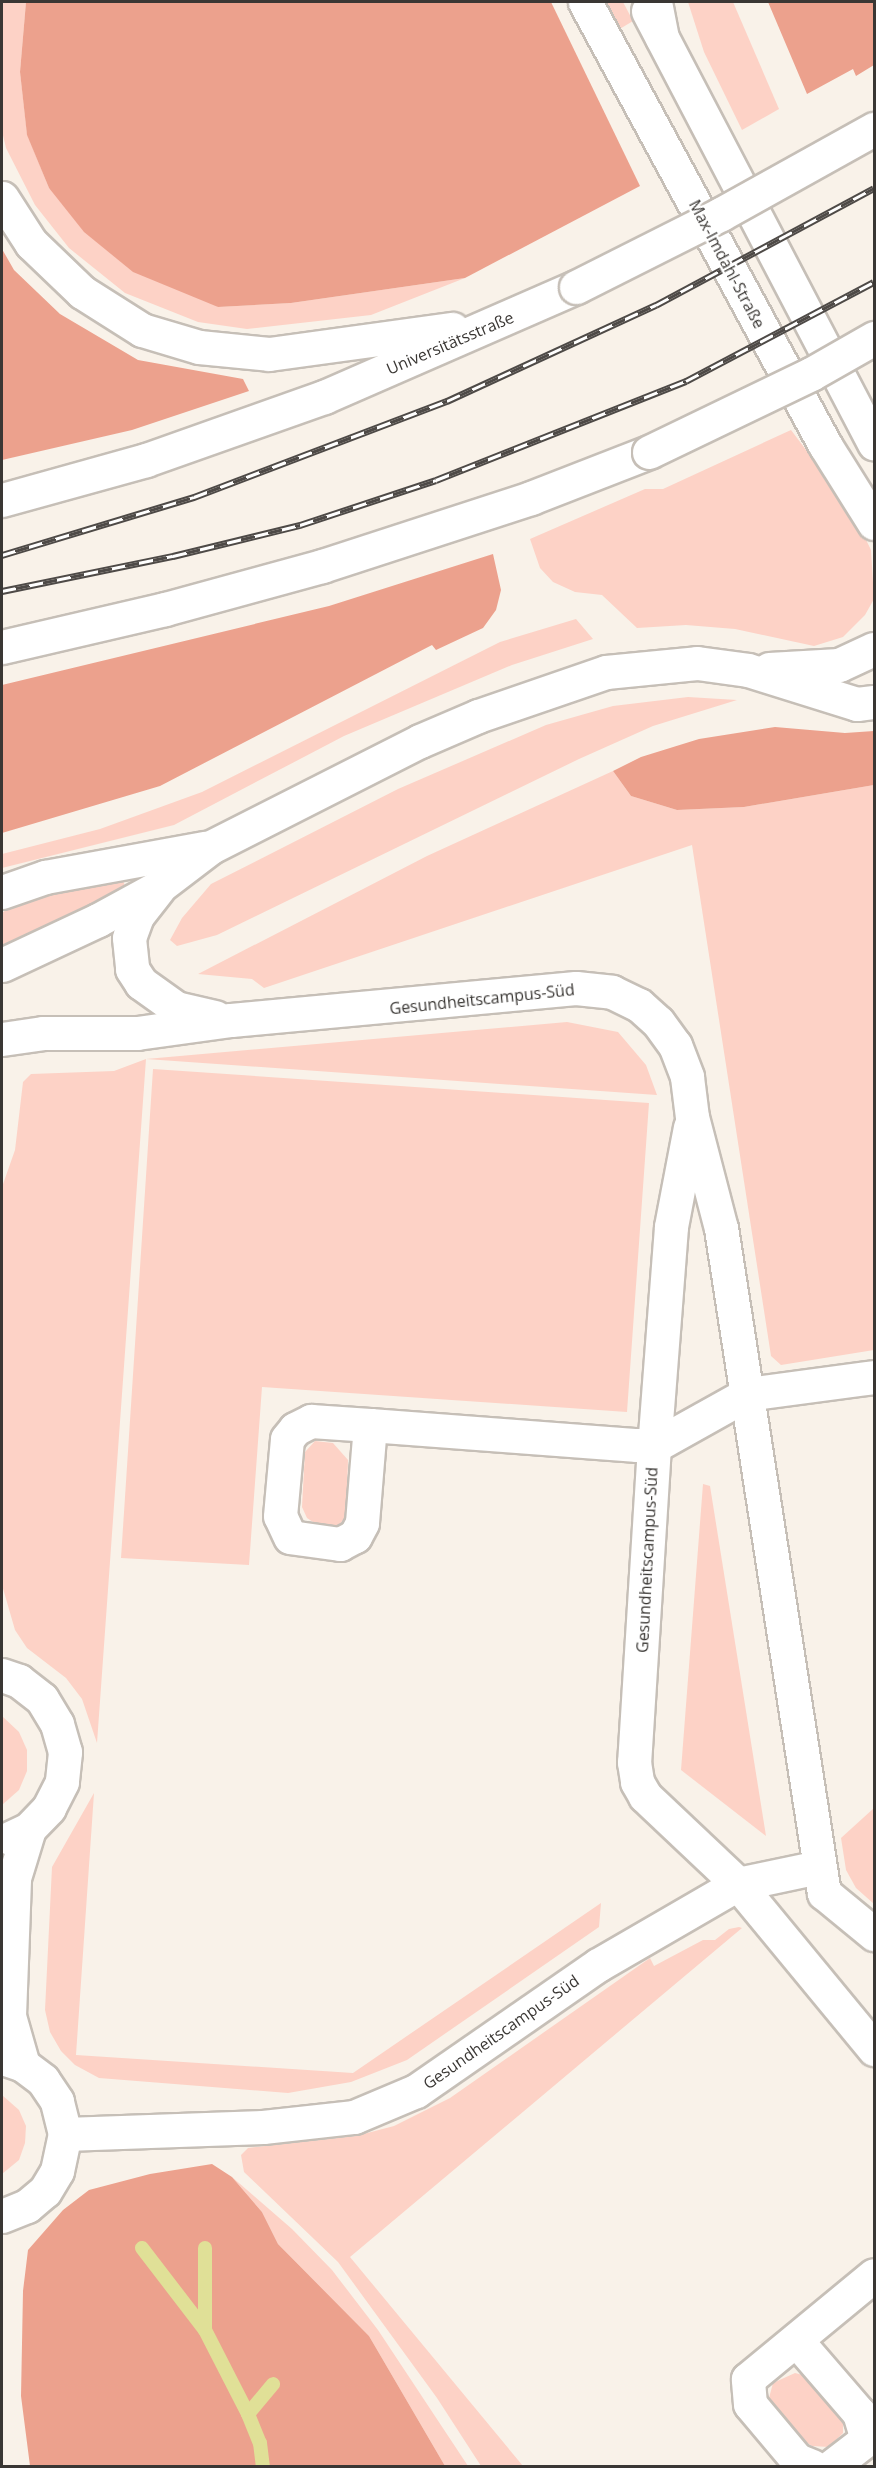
<!DOCTYPE html>
<meta charset="utf-8">
<style>
body{margin:0}
#map{position:relative;width:876px;height:2468px;overflow:hidden;background:#f9f2e9;font-family:"Open Sans",sans-serif}
div>[style]{position:absolute}
.green>*{inset:0;background:#fdd2c6}
.forest>*{inset:0;background:#eca18d}
.stream>*{height:14px;margin:-7px;padding:0 7px;transform-origin:7px;border-radius:7px;background:#e0e097}
.roads{filter:drop-shadow(2px 0 #c6bfb7) drop-shadow(-2px 0 #c6bfb7) drop-shadow(0 2px #c6bfb7) drop-shadow(0 -2px #c6bfb7)}
.minor>*{height:33px;margin:-16.5px;padding:0 16.5px;transform-origin:16.5px;border-radius:16.5px;background:#fff}
.highway>*{height:33px;margin:-16.5px;padding:0 16.5px;transform-origin:16.5px;border-radius:16.5px;background:#fff}
.rail>*{height:7px;margin-top:-3.5px;transform-origin:0;background:repeating-linear-gradient(90deg,#fff 0 14px,#4e4a47 0 28px);box-sizing:border-box;border-block:2px solid #4e4a47}
.bridges{filter:drop-shadow(2px 0 #c6bfb7) drop-shadow(-2px 0 #c6bfb7) drop-shadow(0 2px #c6bfb7) drop-shadow(0 -2px #c6bfb7)}
.highway-bridge>*{height:33px;margin:-16.5px;padding:0 16.5px;transform-origin:16.5px;border-radius:16.5px;background:#fff}
span{translate:-50% -50%;white-space:nowrap;text-align:center;line-height:1.15;-webkit-text-stroke:4.5px #fff;paint-order:stroke}
.street-label{font-size:16px;color:#3a3734}
.frame{position:absolute;inset:0;border:3px solid #3a3734;pointer-events:none}
</style>
<div id="map">
<div class="green">
<i style="clip-path:polygon(2px 2px,26px 2px,20px 72px,27px 134px,49px 188px,218px 307px,291px 303px,465px 278px,371px 315px,247px 329px,198px 322px,125px 293px,69px 248px,35px 205px,6px 148px,2px 131px)"></i>
<i style="clip-path:polygon(603px 2px,623px 2px,633px 21px,618px 30px)"></i>
<i style="clip-path:polygon(688px 2px,733px 2px,779px 109px,742px 130px,704px 52px)"></i>
<i style="clip-path:polygon(791px 430px,852px 511px,871px 550px,874px 599px,865px 615px,843px 637px,814px 646px,735px 629px,686px 625px,637px 628px,602px 595px,575px 592px,553px 582px,540px 568px,530px 539px,645px 489px,663px 489px)"></i>
<i style="clip-path:polygon(576px 619px,593px 639px,512px 665px,344px 736px,174px 825px,2px 868px,2px 854px,100px 829px,202px 792px,500px 642px)"></i>
<i style="clip-path:polygon(688px 697px,737px 700px,653px 726px,579px 759px,217px 935px,177px 946px,170px 940px,182px 918px,211px 884px,398px 789px,546px 725px,613px 706px)"></i>
<i style="clip-path:polygon(613px 771px,631px 796px,677px 810px,744px 807px,874px 785px,874px 1350px,781px 1365px,771px 1356px,692px 845px,264px 988px,252px 979px,198px 974px,427px 856px)"></i>
<i style="clip-path:polygon(123px 880px,126px 890px,2px 949px,2px 913px,27px 895px)"></i>
<i style="clip-path:polygon(567px 1022px,618px 1032px,646px 1065px,657px 1095px,146px 1059px,97px 1743px,82px 1699px,66px 1678px,27px 1648px,15px 1630px,2px 1585px,2px 1187px,15px 1150px,23px 1082px,31px 1074px,114px 1071px,146px 1059px)"></i>
<i style="clip-path:polygon(153px 1069px,649px 1103px,627px 1412px,262px 1387px,249px 1565px,121px 1558px)"></i>
<i style="clip-path:polygon(315px 1441px,333px 1443px,348px 1460px,346px 1517px,336px 1528px,319px 1526px,307px 1518px,302px 1507px,305px 1452px)"></i>
<i style="clip-path:polygon(703px 1484px,710px 1486px,766px 1836px,681px 1770px)"></i>
<i style="clip-path:polygon(2px 1716px,19px 1732px,27px 1750px,27px 1771px,19px 1790px,2px 1805px)"></i>
<i style="clip-path:polygon(94px 1793px,76px 2055px,353px 2073px,601px 1903px,599px 1927px,407px 2060px,351px 2082px,288px 2093px,99px 2078px,75px 2065px,61px 2051px,50px 2032px,45px 2010px,52px 1867px)"></i>
<i style="clip-path:polygon(874px 1808px,874px 1904px,856px 1888px,846px 1870px,841px 1838px)"></i>
<i style="clip-path:polygon(739px 1927px,742px 1928px,350px 2257px,523px 2466px,481px 2466px,437px 2398px,338px 2262px,244px 2172px,241px 2155px,248px 2148px,356px 2136px,394px 2126px,450px 2098px,650px 1958px,654px 1966px,703px 1940px,715px 1940px,729px 1929px)"></i>
<i style="clip-path:polygon(2px 2095px,19px 2110px,26px 2126px,25px 2143px,19px 2160px,2px 2174px)"></i>
<i style="clip-path:polygon(232px 2177px,292px 2229px,332px 2270px,378px 2330px,468px 2466px,445px 2466px,369px 2336px,278px 2244px,262px 2212px)"></i>
<i style="clip-path:polygon(795px 2373px,807px 2376px,843px 2420px,843px 2433px,829px 2447px,812px 2446px,806px 2442px,769px 2398px,773px 2383px)"></i>
</div>
<div class="forest">
<i style="clip-path:polygon(26px 2px,551px 2px,640px 186px,465px 278px,291px 303px,218px 307px,133px 272px,84px 232px,49px 188px,27px 135px,20px 72px)"></i>
<i style="clip-path:polygon(768px 2px,874px 2px,874px 65px,856px 76px,853px 69px,807px 94px)"></i>
<i style="clip-path:polygon(2px 249px,14px 270px,60px 314px,138px 360px,243px 379px,249px 391px,132px 430px,2px 460px)"></i>
<i style="clip-path:polygon(493px 554px,501px 590px,496px 610px,483px 628px,436px 650px,432px 645px,160px 786px,2px 833px,2px 685px,329px 606px)"></i>
<i style="clip-path:polygon(775px 727px,845px 733px,874px 731px,874px 785px,744px 807px,677px 810px,631px 796px,613px 771px,641px 757px,699px 739px)"></i>
<i style="clip-path:polygon(212px 2164px,232px 2177px,262px 2212px,278px 2244px,369px 2336px,445px 2466px,30px 2466px,21px 2396px,23px 2291px,28px 2250px,63px 2210px,89px 2190px,150px 2174px)"></i>
</div>
<div class="stream">
<i style="left:142px;top:2248px;width:103px;rotate:52.5deg"></i>
<i style="left:205px;top:2330px;width:94px;rotate:62.9deg"></i>
<i style="left:248px;top:2414px;width:31px;rotate:68deg"></i>
<i style="left:260px;top:2443px;width:23px;rotate:83deg"></i>
<i style="left:205px;top:2330px;width:82px;rotate:-90deg"></i>
<i style="left:248px;top:2414px;width:39px;rotate:-50deg"></i>
</div>
<div class="roads">
<div class="minor">
<i style="left:585px;top:2px;width:504px;rotate:61.55deg"></i>
<i style="left:825px;top:445px;width:92px;rotate:57.9deg"></i>
<i style="left:648px;top:11px;width:488px;rotate:62.4deg"></i>
<i style="left:769px;top:669px;width:70px;rotate:-3.3deg"></i>
<i style="left:839px;top:665px;width:38px;rotate:-25deg"></i>
<i style="left:158px;top:889px;width:34px;rotate:128deg"></i>
<i style="left:137px;top:916px;width:23px;rotate:110deg"></i>
<i style="left:129px;top:938px;width:31px;rotate:84deg"></i>
<i style="left:132px;top:969px;width:17px;rotate:57deg"></i>
<i style="left:141px;top:983px;width:43px;rotate:35.5deg"></i>
<i style="left:176px;top:1008px;width:40px;rotate:13deg"></i>
<i style="left:2px;top:892px;width:46px;rotate:-19.2deg"></i>
<i style="left:45px;top:877px;width:163px;rotate:-10.3deg"></i>
<i style="left:2px;top:965px;width:106px;rotate:-25.1deg"></i>
<i style="left:98px;top:920px;width:71px;rotate:-28.7deg"></i>
<i style="left:160px;top:886px;width:64px;rotate:-37.4deg"></i>
<i style="left:211px;top:847px;width:234px;rotate:-26.9deg"></i>
<i style="left:420px;top:741px;width:63px;rotate:-23.3deg"></i>
<i style="left:478px;top:716px;width:135px;rotate:-19deg"></i>
<i style="left:606px;top:672px;width:91px;rotate:-5.6deg"></i>
<i style="left:697px;top:663px;width:51px;rotate:7.8deg"></i>
<i style="left:748px;top:670px;width:114px;rotate:17.3deg"></i>
<i style="left:857px;top:704px;width:17px;rotate:-7deg"></i>
<i style="left:2px;top:1039px;width:41px;rotate:-8.3deg"></i>
<i style="left:43px;top:1033px;width:94px"></i>
<i style="left:137px;top:1033px;width:95px;rotate:-7.9deg"></i>
<i style="left:231px;top:1020px;width:346px;rotate:-5.3deg"></i>
<i style="left:576px;top:988px;width:36px;rotate:6deg"></i>
<i style="left:612px;top:992px;width:30px;rotate:26deg"></i>
<i style="left:639px;top:1005px;width:25px;rotate:42deg"></i>
<i style="left:658px;top:1022px;width:29px;rotate:54deg"></i>
<i style="left:675px;top:1045px;width:34px;rotate:69deg"></i>
<i style="left:687px;top:1077px;width:40px;rotate:82.9deg"></i>
<i style="left:692px;top:1117px;width:115px;rotate:75.4deg"></i>
<i style="left:721px;top:1228px;width:673px;rotate:81.2deg"></i>
<i style="left:824px;top:1893px;width:65px;rotate:39.4deg"></i>
<i style="left:690px;top:1127px;width:102px;rotate:100.8deg"></i>
<i style="left:671px;top:1227px;width:220px;rotate:94.4deg"></i>
<i style="left:654px;top:1446px;width:317px;rotate:93.6deg"></i>
<i style="left:634px;top:1762px;width:20px;rotate:81deg"></i>
<i style="left:637px;top:1782px;width:16px;rotate:60deg"></i>
<i style="left:645px;top:1796px;width:128px;rotate:43.4deg"></i>
<i style="left:738px;top:1884px;width:214px;rotate:50.5deg"></i>
<i style="left:370px;top:1425px;width:98px;rotate:94.7deg"></i>
<i style="left:362px;top:1523px;width:15px;rotate:118deg"></i>
<i style="left:355px;top:1536px;width:17px;rotate:152deg"></i>
<i style="left:340px;top:1544px;width:50px;rotate:-172deg"></i>
<i style="left:290px;top:1537px;width:23px;rotate:-115deg"></i>
<i style="left:280px;top:1516px;width:77px;rotate:-84.8deg"></i>
<i style="left:287px;top:1439px;width:13px;rotate:-51deg"></i>
<i style="left:295px;top:1429px;width:18px;rotate:-27deg"></i>
<i style="left:311px;top:1421px;width:59px;rotate:3.9deg"></i>
<i style="left:370px;top:1425px;width:268px;rotate:4.3deg"></i>
<i style="left:637px;top:1445px;width:17px;rotate:3deg"></i>
<i style="left:654px;top:1446px;width:107px;rotate:-29.2deg"></i>
<i style="left:747px;top:1394px;width:128px;rotate:-7.6deg"></i>
<i style="left:2px;top:1675px;width:18px;rotate:19deg"></i>
<i style="left:19px;top:1681px;width:29px;rotate:38deg"></i>
<i style="left:42px;top:1699px;width:29px;rotate:59deg"></i>
<i style="left:57px;top:1724px;width:29px;rotate:74deg"></i>
<i style="left:65px;top:1752px;width:30px;rotate:96deg"></i>
<i style="left:62px;top:1782px;width:29px;rotate:117deg"></i>
<i style="left:49px;top:1808px;width:29px;rotate:134deg"></i>
<i style="left:29px;top:1829px;width:21px;rotate:155deg"></i>
<i style="left:23px;top:2065px;width:51px;rotate:-105.9deg"></i>
<i style="left:9px;top:2016px;width:138px;rotate:-87.9deg"></i>
<i style="left:14px;top:1878px;width:51px;rotate:-73deg"></i>
<i style="left:65px;top:2134px;width:198px;rotate:-2deg"></i>
<i style="left:263px;top:2127px;width:92px;rotate:-6.3deg"></i>
<i style="left:354px;top:2117px;width:67px;rotate:-22.8deg"></i>
<i style="left:416px;top:2091px;width:221px;rotate:-34.7deg"></i>
<i style="left:598px;top:1965px;width:162px;rotate:-30.1deg"></i>
<i style="left:738px;top:1884px;width:83px;rotate:-11.9deg"></i>
<i style="left:2px;top:2216px;width:27px;rotate:-22deg"></i>
<i style="left:27px;top:2206px;width:23px;rotate:-40deg"></i>
<i style="left:45px;top:2191px;width:23px;rotate:-59deg"></i>
<i style="left:57px;top:2171px;width:38px;rotate:-78deg"></i>
<i style="left:65px;top:2134px;width:34px;rotate:-104deg"></i>
<i style="left:57px;top:2101px;width:25px;rotate:-124deg"></i>
<i style="left:43px;top:2080px;width:25px;rotate:-143deg"></i>
<i style="left:23px;top:2065px;width:21px;rotate:-161deg"></i>
<i style="left:796px;top:2340px;width:96px;rotate:49.2deg"></i>
<i style="left:859px;top:2413px;width:27px;rotate:73deg"></i>
<i style="left:867px;top:2439px;width:44px;rotate:142.4deg"></i>
<i style="left:812px;top:2466px;width:16px;rotate:-158deg"></i>
<i style="left:797px;top:2460px;width:73px;rotate:-130deg"></i>
<i style="left:750px;top:2404px;width:25px;rotate:-95deg"></i>
<i style="left:748px;top:2379px;width:163px;rotate:-39.5deg"></i>
</div>
<div class="highway">
<i style="left:655px;top:2px;width:36px;rotate:79deg"></i>
<i style="left:2px;top:198px;width:54px;rotate:57.2deg"></i>
<i style="left:31px;top:243px;width:71px;rotate:43.9deg"></i>
<i style="left:82px;top:292px;width:71px;rotate:32.3deg"></i>
<i style="left:142px;top:330px;width:59px;rotate:16.6deg"></i>
<i style="left:199px;top:347px;width:70px;rotate:5.7deg"></i>
<i style="left:269px;top:354px;width:185px;rotate:-7.8deg"></i>
<i style="left:2px;top:500px;width:149px;rotate:-15.5deg"></i>
<i style="left:146px;top:460px;width:189px;rotate:-19.5deg"></i>
<i style="left:324px;top:397px;width:275px;rotate:-23.6deg"></i>
<i style="left:2px;top:647px;width:167px;rotate:-13.1deg"></i>
<i style="left:165px;top:609px;width:163px;rotate:-15.3deg"></i>
<i style="left:322px;top:566px;width:220px;rotate:-18deg"></i>
<i style="left:531px;top:498px;width:127px;rotate:-21.3deg"></i>
</div>
</div>
<div class="rail">
<i style="left:2px;top:555px;width:201px;rotate:-16.8deg"></i>
<i style="left:194px;top:497px;width:271px;rotate:-20.8deg"></i>
<i style="left:447px;top:401px;width:230px;rotate:-24.7deg"></i>
<i style="left:656px;top:305px;width:247px;rotate:-28.2deg"></i>
<i style="left:2px;top:591px;width:175px;rotate:-11.6deg"></i>
<i style="left:173px;top:556px;width:131px;rotate:-13.7deg"></i>
<i style="left:300px;top:525px;width:143px;rotate:-18.3deg"></i>
<i style="left:436px;top:480px;width:269px;rotate:-21.6deg"></i>
<i style="left:686px;top:381px;width:212px;rotate:-27.8deg"></i>
</div>
<div class="bridges">
<div class="highway-bridge">
<i style="left:576px;top:287px;width:162px;rotate:-26.7deg"></i>
<i style="left:721px;top:214px;width:175px;rotate:-29.1deg"></i>
<i style="left:649px;top:452px;width:180px;rotate:-25.7deg"></i>
<i style="left:811px;top:374px;width:73px;rotate:-29.7deg"></i>
</div>
</div>
<div class="street-label">
<span style="left:727px;top:264px;rotate:62deg">Max-Imdahl-Straße</span>
<span style="left:450px;top:343px;rotate:-23deg">Universitätsstraße</span>
<span style="left:482px;top:999px;rotate:-6deg">Gesundheitscampus-Süd</span>
<span style="left:647px;top:1560px;rotate:-87deg">Gesundheitscampus-Süd</span>
<span style="left:501px;top:2032px;rotate:-35deg">Gesundheitscampus-Süd</span>
</div>
<div class="frame"></div>
</div>
